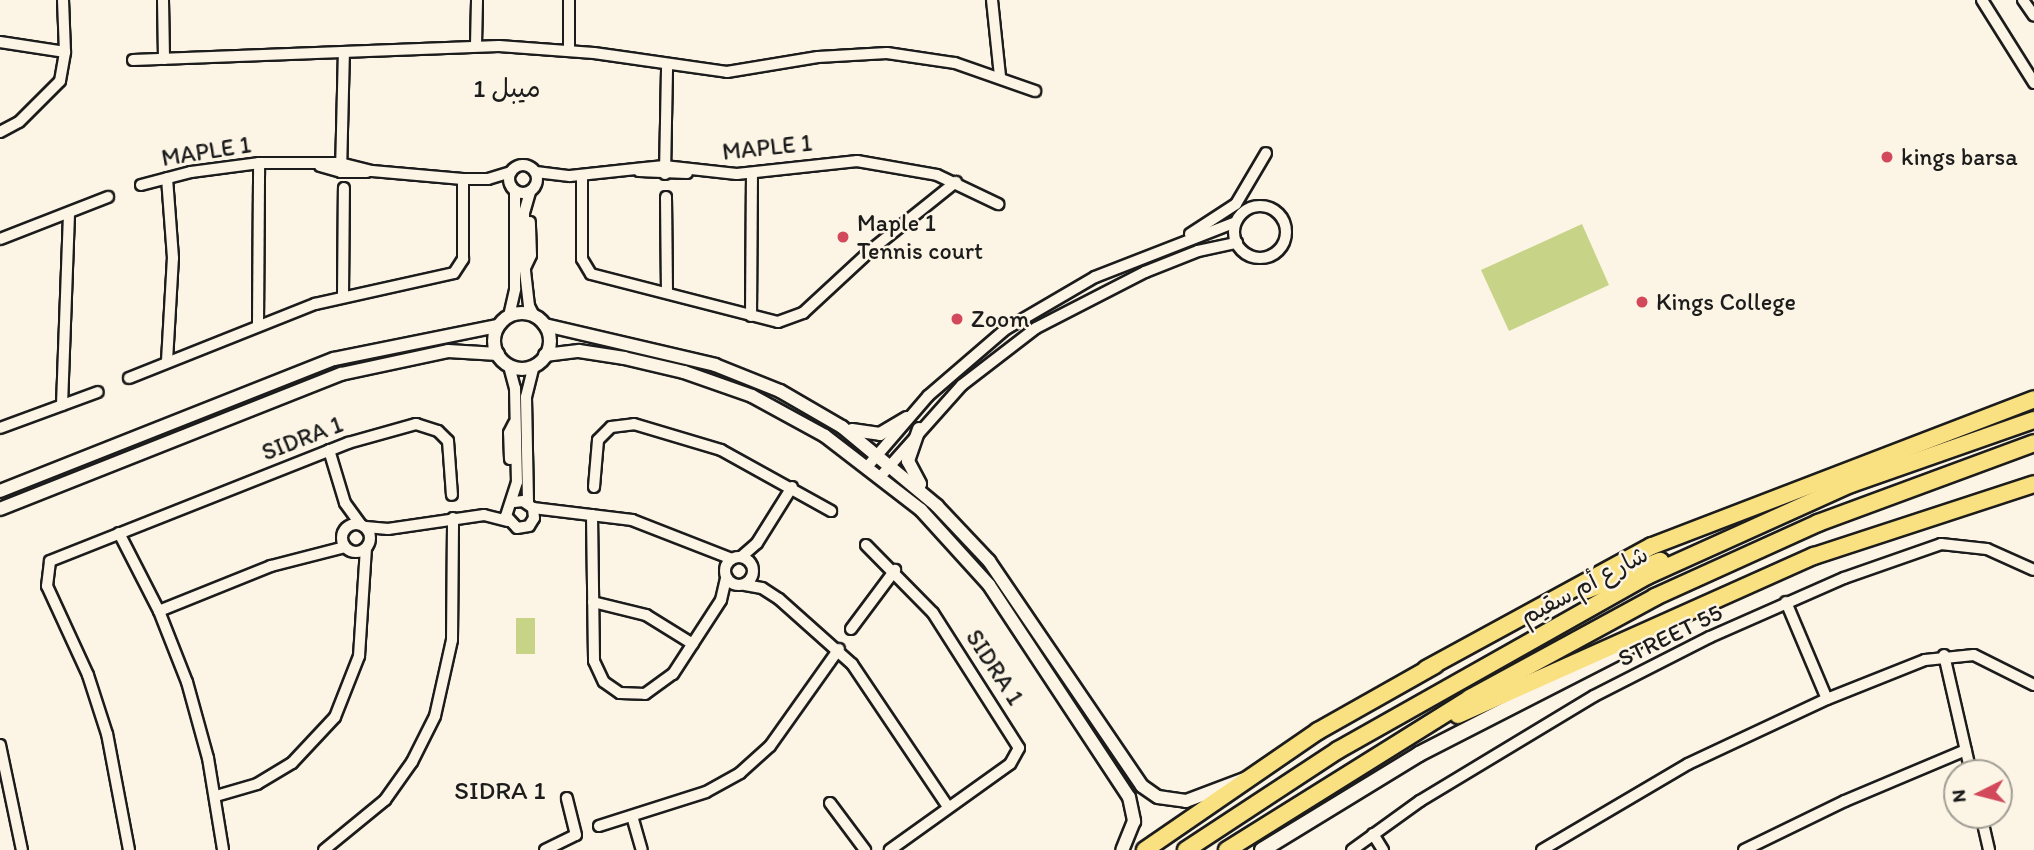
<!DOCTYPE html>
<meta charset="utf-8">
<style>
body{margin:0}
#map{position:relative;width:2034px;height:850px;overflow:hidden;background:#fcf5e5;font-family:Itim,"Playpen Sans Arabic",sans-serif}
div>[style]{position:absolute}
.green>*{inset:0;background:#c7d488}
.roads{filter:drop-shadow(2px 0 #1c1c1c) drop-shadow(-2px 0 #1c1c1c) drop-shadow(0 2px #1c1c1c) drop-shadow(0 -2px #1c1c1c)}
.minor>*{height:10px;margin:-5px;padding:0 5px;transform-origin:5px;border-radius:5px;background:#fcf5e5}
.minor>.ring{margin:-5px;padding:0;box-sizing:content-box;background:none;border:10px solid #fcf5e5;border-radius:50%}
.tertiary>*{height:12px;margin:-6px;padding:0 6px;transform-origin:6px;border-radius:6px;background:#fcf5e5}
.tertiary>.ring{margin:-6px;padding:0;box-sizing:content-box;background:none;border:12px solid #fcf5e5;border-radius:50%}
.secondary>*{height:14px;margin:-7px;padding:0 7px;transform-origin:7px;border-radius:7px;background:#fcf5e5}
.primary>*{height:16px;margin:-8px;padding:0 8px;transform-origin:8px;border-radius:8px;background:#f9e181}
.dots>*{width:19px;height:19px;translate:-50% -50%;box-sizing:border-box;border:4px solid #fcf5e5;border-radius:50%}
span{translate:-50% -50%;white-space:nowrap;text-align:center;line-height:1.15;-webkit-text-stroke:5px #fcf5e5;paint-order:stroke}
.street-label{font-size:24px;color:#1c1c1c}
.poi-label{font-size:24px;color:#1c1c1c}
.left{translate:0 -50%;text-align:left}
.neighbourhood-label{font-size:26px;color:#1c1c1c}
.north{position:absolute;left:1943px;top:759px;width:70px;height:70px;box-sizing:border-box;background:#fcf5e5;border:2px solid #a29e95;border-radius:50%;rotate:264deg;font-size:19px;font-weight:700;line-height:28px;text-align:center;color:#1c1c1c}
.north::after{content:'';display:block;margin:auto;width:24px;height:32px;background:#d1495b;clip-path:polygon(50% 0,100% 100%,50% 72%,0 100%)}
</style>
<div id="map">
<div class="green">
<i style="clip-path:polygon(1582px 224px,1609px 285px,1509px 331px,1481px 270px)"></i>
<i style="clip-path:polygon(516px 618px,535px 618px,535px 654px,516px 654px)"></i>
</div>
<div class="roads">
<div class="minor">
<i style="left:163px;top:0;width:59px;rotate:89deg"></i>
<i style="left:992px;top:0;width:76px;rotate:84deg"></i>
<i style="left:1982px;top:0;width:98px;rotate:57.9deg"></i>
<i style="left:2023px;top:0;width:19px;rotate:55deg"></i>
<i style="left:0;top:42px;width:66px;rotate:8.7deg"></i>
<i style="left:476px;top:45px;width:45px;rotate:-88.7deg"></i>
<i style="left:569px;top:50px;width:50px;rotate:-90deg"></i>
<i style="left:133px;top:60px;width:366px;rotate:-2.2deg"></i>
<i style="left:499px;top:46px;width:95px;rotate:4.2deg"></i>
<i style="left:594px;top:53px;width:134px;rotate:8.1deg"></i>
<i style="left:727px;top:72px;width:92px;rotate:-9.4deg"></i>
<i style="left:818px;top:57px;width:69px;rotate:-3.3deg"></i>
<i style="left:887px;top:53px;width:69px;rotate:8.4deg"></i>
<i style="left:955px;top:63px;width:85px;rotate:19.3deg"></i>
<i style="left:0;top:132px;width:21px;rotate:-28deg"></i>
<i style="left:19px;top:122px;width:58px;rotate:-45deg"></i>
<i style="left:60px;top:81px;width:29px;rotate:-80deg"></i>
<i style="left:65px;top:52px;width:52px;rotate:-92.2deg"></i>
<i class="ring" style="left:509px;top:165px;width:18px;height:18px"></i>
<i style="left:320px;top:166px;width:22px;rotate:16deg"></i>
<i style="left:341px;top:172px;width:26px"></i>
<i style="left:639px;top:171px;width:48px;rotate:2.4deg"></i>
<i style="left:341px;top:172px;width:120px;rotate:-88.6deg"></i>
<i style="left:536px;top:172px;width:34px;rotate:7deg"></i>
<i style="left:570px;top:176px;width:95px;rotate:-6.1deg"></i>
<i style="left:664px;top:166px;width:73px;rotate:6.3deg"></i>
<i style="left:737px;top:174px;width:121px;rotate:-6.2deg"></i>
<i style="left:857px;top:161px;width:81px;rotate:9.9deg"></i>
<i style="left:937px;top:175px;width:68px;rotate:25.4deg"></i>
<i style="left:665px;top:174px;width:109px;rotate:-88.9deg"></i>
<i style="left:582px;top:175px;width:84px;rotate:90deg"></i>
<i style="left:582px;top:259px;width:17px;rotate:59deg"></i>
<i style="left:591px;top:274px;width:193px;rotate:14.4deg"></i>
<i style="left:778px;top:322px;width:27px;rotate:-20deg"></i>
<i style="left:803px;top:313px;width:93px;rotate:-42.8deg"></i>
<i style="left:871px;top:250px;width:109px;rotate:-38.7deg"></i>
<i style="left:141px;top:185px;width:52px;rotate:-14.6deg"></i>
<i style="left:191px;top:172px;width:69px;rotate:-7.5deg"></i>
<i style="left:259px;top:163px;width:81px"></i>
<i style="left:340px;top:163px;width:33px;rotate:14deg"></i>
<i style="left:372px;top:171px;width:91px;rotate:5deg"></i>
<i style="left:463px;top:179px;width:25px"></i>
<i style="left:488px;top:179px;width:24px;rotate:-17deg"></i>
<i style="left:530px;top:192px;width:22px;rotate:106deg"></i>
<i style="left:524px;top:213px;width:49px;rotate:90deg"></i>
<i style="left:524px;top:262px;width:44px;rotate:83.5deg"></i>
<i style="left:529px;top:306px;width:11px;rotate:63deg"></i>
<i style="left:666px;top:197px;width:94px;rotate:89.4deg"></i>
<i class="ring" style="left:1234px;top:206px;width:42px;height:42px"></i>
<i style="left:1190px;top:234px;width:55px;rotate:-33.1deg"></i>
<i style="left:1236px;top:204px;width:59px;rotate:-59.5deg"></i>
<i style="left:0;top:239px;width:116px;rotate:-21.3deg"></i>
<i style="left:525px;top:268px;width:14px;rotate:-65deg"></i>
<i style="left:531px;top:255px;width:33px;rotate:-92deg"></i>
<i style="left:343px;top:295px;width:107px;rotate:-89.5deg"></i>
<i style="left:509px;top:316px;width:28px;rotate:-77deg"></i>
<i style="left:515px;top:289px;width:98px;rotate:-90deg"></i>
<i style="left:751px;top:316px;width:143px;rotate:-89.6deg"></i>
<i style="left:258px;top:324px;width:161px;rotate:-89.6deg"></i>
<i style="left:167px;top:361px;width:103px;rotate:-86.7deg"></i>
<i style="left:173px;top:258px;width:80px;rotate:-94.3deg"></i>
<i style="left:509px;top:366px;width:23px;rotate:75deg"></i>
<i style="left:515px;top:388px;width:94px;rotate:88.8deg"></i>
<i style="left:517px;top:482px;width:36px;rotate:108deg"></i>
<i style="left:506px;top:516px;width:16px;rotate:47deg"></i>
<i style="left:517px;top:528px;width:12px;rotate:-9deg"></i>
<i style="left:529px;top:526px;width:9px;rotate:-58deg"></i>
<i style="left:534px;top:518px;width:10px;rotate:-96deg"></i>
<i style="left:533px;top:508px;width:12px;rotate:-145deg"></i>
<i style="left:523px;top:501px;width:9px;rotate:174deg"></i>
<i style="left:129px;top:378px;width:200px;rotate:-21.7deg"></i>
<i style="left:315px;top:304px;width:142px;rotate:-12.6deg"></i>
<i style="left:454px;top:273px;width:17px;rotate:-57deg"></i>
<i style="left:463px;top:259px;width:80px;rotate:-90deg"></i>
<i style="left:62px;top:405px;width:190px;rotate:-87.9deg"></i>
<i style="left:0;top:428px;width:104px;rotate:-20.2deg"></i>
<i style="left:329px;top:450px;width:55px;rotate:73.2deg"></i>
<i style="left:345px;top:503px;width:26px;rotate:54deg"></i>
<i style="left:510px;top:459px;width:26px;rotate:-92deg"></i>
<i style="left:509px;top:433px;width:11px;rotate:-63deg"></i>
<i style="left:867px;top:467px;width:94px;rotate:-49.3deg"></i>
<i style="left:928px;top:396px;width:103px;rotate:-40.7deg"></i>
<i style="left:1006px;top:329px;width:103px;rotate:-30.3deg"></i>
<i style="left:1095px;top:277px;width:151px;rotate:-21.3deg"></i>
<i style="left:880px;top:477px;width:123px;rotate:-48.3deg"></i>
<i style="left:962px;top:385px;width:93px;rotate:-37.6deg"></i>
<i style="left:1036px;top:328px;width:123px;rotate:-27.2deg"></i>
<i style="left:1145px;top:272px;width:57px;rotate:-21.6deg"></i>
<i style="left:1198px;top:251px;width:40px;rotate:-12deg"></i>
<i style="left:594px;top:487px;width:47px;rotate:-85.1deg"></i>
<i style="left:598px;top:440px;width:18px;rotate:-45deg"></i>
<i style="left:611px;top:427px;width:23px;rotate:-7deg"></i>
<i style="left:634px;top:424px;width:91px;rotate:16.6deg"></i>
<i style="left:721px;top:450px;width:126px;rotate:29deg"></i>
<i style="left:528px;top:502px;width:105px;rotate:-91.1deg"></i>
<i style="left:526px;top:397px;width:32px;rotate:-76deg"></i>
<i style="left:533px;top:508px;width:100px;rotate:6.9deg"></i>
<i style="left:632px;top:520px;width:107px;rotate:21.3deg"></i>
<i style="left:592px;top:515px;width:146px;rotate:89.2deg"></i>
<i style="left:594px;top:661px;width:23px;rotate:65deg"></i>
<i style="left:604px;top:682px;width:19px;rotate:35deg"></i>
<i style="left:620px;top:693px;width:25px;rotate:2deg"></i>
<i style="left:645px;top:694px;width:34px;rotate:-36deg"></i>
<i style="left:673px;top:674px;width:88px;rotate:-57deg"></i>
<i style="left:721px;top:600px;width:22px;rotate:-77deg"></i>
<i class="ring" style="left:342px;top:524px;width:18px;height:18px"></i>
<i style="left:366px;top:527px;width:22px;rotate:5deg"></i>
<i style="left:388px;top:529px;width:97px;rotate:-8.3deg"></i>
<i style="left:484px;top:515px;width:25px;rotate:14deg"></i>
<i style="left:119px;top:533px;width:88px;rotate:62.9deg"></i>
<i style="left:159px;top:611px;width:76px;rotate:68.5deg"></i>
<i style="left:187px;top:682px;width:79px;rotate:74.6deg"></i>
<i style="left:208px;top:758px;width:93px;rotate:80.7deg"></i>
<i style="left:866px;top:545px;width:95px;rotate:45.4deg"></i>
<i style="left:933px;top:613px;width:160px;rotate:57.5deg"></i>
<i style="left:1019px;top:748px;width:18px;rotate:119deg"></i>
<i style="left:1010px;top:764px;width:148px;rotate:144.4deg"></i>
<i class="ring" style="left:725px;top:557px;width:18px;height:18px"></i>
<i style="left:741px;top:557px;width:21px;rotate:-41deg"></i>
<i style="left:757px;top:543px;width:66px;rotate:-58deg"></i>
<i style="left:745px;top:585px;width:17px;rotate:10deg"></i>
<i style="left:762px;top:588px;width:20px;rotate:33deg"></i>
<i style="left:779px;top:599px;width:98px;rotate:41.7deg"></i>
<i style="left:852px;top:664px;width:172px;rotate:56.1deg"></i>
<i style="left:593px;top:602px;width:55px;rotate:13.8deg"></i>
<i style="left:646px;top:615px;width:55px;rotate:31.7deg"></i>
<i style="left:1786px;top:602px;width:105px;rotate:67.1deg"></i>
<i style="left:159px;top:611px;width:121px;rotate:-21.9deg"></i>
<i style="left:271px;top:566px;width:76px;rotate:-14.4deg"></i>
<i style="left:851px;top:629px;width:74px;rotate:-53.3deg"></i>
<i style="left:1944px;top:655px;width:121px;rotate:77.1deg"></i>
<i style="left:0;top:745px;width:107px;rotate:78.2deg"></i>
<i style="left:216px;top:796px;width:43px;rotate:-16.3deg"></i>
<i style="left:257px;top:784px;width:41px;rotate:-31deg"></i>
<i style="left:292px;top:763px;width:63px;rotate:-46.9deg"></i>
<i style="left:335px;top:717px;width:66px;rotate:-68.5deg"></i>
<i style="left:359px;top:656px;width:108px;rotate:-86.3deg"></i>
<i style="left:830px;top:803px;width:59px;rotate:53.3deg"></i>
<i style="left:1981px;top:815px;width:36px;rotate:77deg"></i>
<i style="left:632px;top:816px;width:35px;rotate:74deg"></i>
<i style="left:599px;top:826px;width:112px;rotate:-17.6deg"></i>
<i style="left:706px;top:792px;width:39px;rotate:-29deg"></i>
<i style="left:740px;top:773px;width:40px;rotate:-42deg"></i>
<i style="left:770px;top:746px;width:119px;rotate:-54.6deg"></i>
<i style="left:1373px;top:834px;width:19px;rotate:58deg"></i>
<i style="left:129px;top:850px;width:118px;rotate:-100.7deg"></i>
<i style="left:107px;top:734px;width:62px;rotate:-107.9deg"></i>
<i style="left:88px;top:675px;width:98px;rotate:-114.7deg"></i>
<i style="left:47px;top:586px;width:25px;rotate:-83deg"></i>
<i style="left:50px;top:561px;width:321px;rotate:-21.6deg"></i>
<i style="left:348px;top:443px;width:71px;rotate:-15.6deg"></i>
<i style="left:416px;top:424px;width:23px;rotate:18deg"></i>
<i style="left:438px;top:431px;width:14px;rotate:45deg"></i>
<i style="left:448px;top:441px;width:54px;rotate:85.8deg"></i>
<i style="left:324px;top:850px;width:79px;rotate:-39.3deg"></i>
<i style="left:385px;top:800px;width:47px;rotate:-54.6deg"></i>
<i style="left:412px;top:762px;width:51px;rotate:-63.4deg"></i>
<i style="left:435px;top:716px;width:78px;rotate:-77.4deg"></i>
<i style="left:452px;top:640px;width:122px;rotate:-89.5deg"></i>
<i style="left:545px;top:850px;width:34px;rotate:-26deg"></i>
<i style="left:576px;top:835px;width:38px;rotate:-104deg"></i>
<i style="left:1352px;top:850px;width:84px;rotate:-35.8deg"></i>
<i style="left:1420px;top:801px;width:203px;rotate:-31.1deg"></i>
<i style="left:1594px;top:696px;width:130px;rotate:-27deg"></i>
<i style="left:1710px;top:637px;width:146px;rotate:-23.8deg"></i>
<i style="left:1844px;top:578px;width:103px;rotate:-19.3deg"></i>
<i style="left:1941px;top:544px;width:46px;rotate:6.2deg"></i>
<i style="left:1987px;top:549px;width:51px;rotate:24.1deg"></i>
<i style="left:1542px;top:850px;width:169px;rotate:-30.5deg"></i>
<i style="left:1688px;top:764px;width:153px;rotate:-25.1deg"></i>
<i style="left:1827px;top:699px;width:105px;rotate:-21.7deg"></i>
<i style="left:1925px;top:660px;width:49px;rotate:-5.8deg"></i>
<i style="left:1974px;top:655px;width:67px;rotate:26.6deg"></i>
<i style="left:1744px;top:850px;width:112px;rotate:-25.9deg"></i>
<i style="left:1845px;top:801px;width:131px;rotate:-22.9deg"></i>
</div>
<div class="tertiary">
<i class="ring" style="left:494px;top:313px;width:44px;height:44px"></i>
<i style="left:545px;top:325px;width:175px;rotate:13.2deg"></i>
<i style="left:715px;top:365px;width:70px;rotate:21.8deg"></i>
<i style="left:780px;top:391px;width:72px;rotate:30.1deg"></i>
<i style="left:842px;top:427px;width:124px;rotate:39.7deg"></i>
<i style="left:937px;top:506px;width:76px;rotate:46.6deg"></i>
<i style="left:989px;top:561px;width:272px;rotate:55.8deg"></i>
<i style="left:1142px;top:786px;width:19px;rotate:35deg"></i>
<i style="left:1158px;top:797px;width:28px;rotate:8deg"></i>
<i style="left:1186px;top:801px;width:65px;rotate:-20.7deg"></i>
<i style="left:545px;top:355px;width:34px;rotate:-7deg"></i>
<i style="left:579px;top:351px;width:46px;rotate:8.8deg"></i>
<i style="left:624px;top:358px;width:62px;rotate:13.1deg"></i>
<i style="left:684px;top:372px;width:72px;rotate:19.4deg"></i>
<i style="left:752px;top:396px;width:83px;rotate:28.7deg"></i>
<i style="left:825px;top:436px;width:121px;rotate:37.6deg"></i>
<i style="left:921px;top:510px;width:101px;rotate:47.8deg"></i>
<i style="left:989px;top:585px;width:254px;rotate:56.6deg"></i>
<i style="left:1129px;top:797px;width:25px;rotate:78deg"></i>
<i style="left:1134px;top:821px;width:31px;rotate:112deg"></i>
<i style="left:919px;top:429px;width:34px;rotate:109deg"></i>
<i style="left:908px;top:461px;width:26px;rotate:62deg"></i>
<i style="left:852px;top:430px;width:28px;rotate:8deg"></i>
<i style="left:880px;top:434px;width:31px;rotate:-31deg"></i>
<i style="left:0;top:491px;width:359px;rotate:-21.6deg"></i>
<i style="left:334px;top:359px;width:167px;rotate:-11.4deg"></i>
<i style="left:0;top:509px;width:367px;rotate:-21.6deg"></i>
<i style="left:341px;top:374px;width:109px;rotate:-12.1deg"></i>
<i style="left:448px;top:351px;width:50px;rotate:3.4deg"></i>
</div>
<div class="secondary">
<i style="left:1262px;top:850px;width:184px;rotate:-31.4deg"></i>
<i style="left:1419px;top:754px;width:242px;rotate:-27.1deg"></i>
</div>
<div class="primary">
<i style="left:1587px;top:590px;width:79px;rotate:-21.7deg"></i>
<i style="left:1426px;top:669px;width:257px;rotate:-28.6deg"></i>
<i style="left:1652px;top:546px;width:409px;rotate:-21deg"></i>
<i style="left:1458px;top:715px;width:390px;rotate:-24.1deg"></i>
<i style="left:1814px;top:556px;width:231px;rotate:-18.1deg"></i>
<i style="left:1145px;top:850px;width:210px;rotate:-34.5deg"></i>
<i style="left:1318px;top:731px;width:134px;rotate:-29.4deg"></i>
<i style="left:1186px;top:850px;width:182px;rotate:-33.3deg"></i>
<i style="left:1338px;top:750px;width:355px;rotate:-29.4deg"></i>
<i style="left:1647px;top:576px;width:224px;rotate:-24.3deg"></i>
<i style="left:1851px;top:484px;width:194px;rotate:-19.3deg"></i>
<i style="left:1227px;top:850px;width:287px;rotate:-32deg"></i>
<i style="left:1470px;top:698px;width:211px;rotate:-28.6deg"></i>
<i style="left:1655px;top:597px;width:179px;rotate:-24.4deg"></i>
<i style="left:1818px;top:523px;width:230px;rotate:-20.3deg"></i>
</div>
</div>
<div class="dots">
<i style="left:1887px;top:157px;background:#d1495b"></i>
<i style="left:843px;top:237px;background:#d1495b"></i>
<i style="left:1642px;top:302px;background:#d1495b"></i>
<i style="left:957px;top:319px;background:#d1495b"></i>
</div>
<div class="street-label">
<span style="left:767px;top:147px;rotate:-6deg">MAPLE 1</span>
<span style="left:206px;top:151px;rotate:-9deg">MAPLE 1</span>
<span style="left:302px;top:438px;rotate:-21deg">SIDRA 1</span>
<span style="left:1584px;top:585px;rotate:-28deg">شارع أم سقيم</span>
<span style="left:1670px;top:635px;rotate:-26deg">STREET 55</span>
<span style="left:995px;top:667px;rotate:57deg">SIDRA 1</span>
</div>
<div class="poi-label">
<span class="left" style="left:1901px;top:157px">kings barsa</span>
<span class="left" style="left:857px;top:237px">Maple 1<br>Tennis court</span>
<span class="left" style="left:1656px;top:302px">Kings College</span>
<span class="left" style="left:971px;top:319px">Zoom</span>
</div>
<div class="neighbourhood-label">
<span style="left:507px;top:89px">ميبل 1</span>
<span style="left:500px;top:791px">SIDRA 1</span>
</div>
<div class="north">N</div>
</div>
